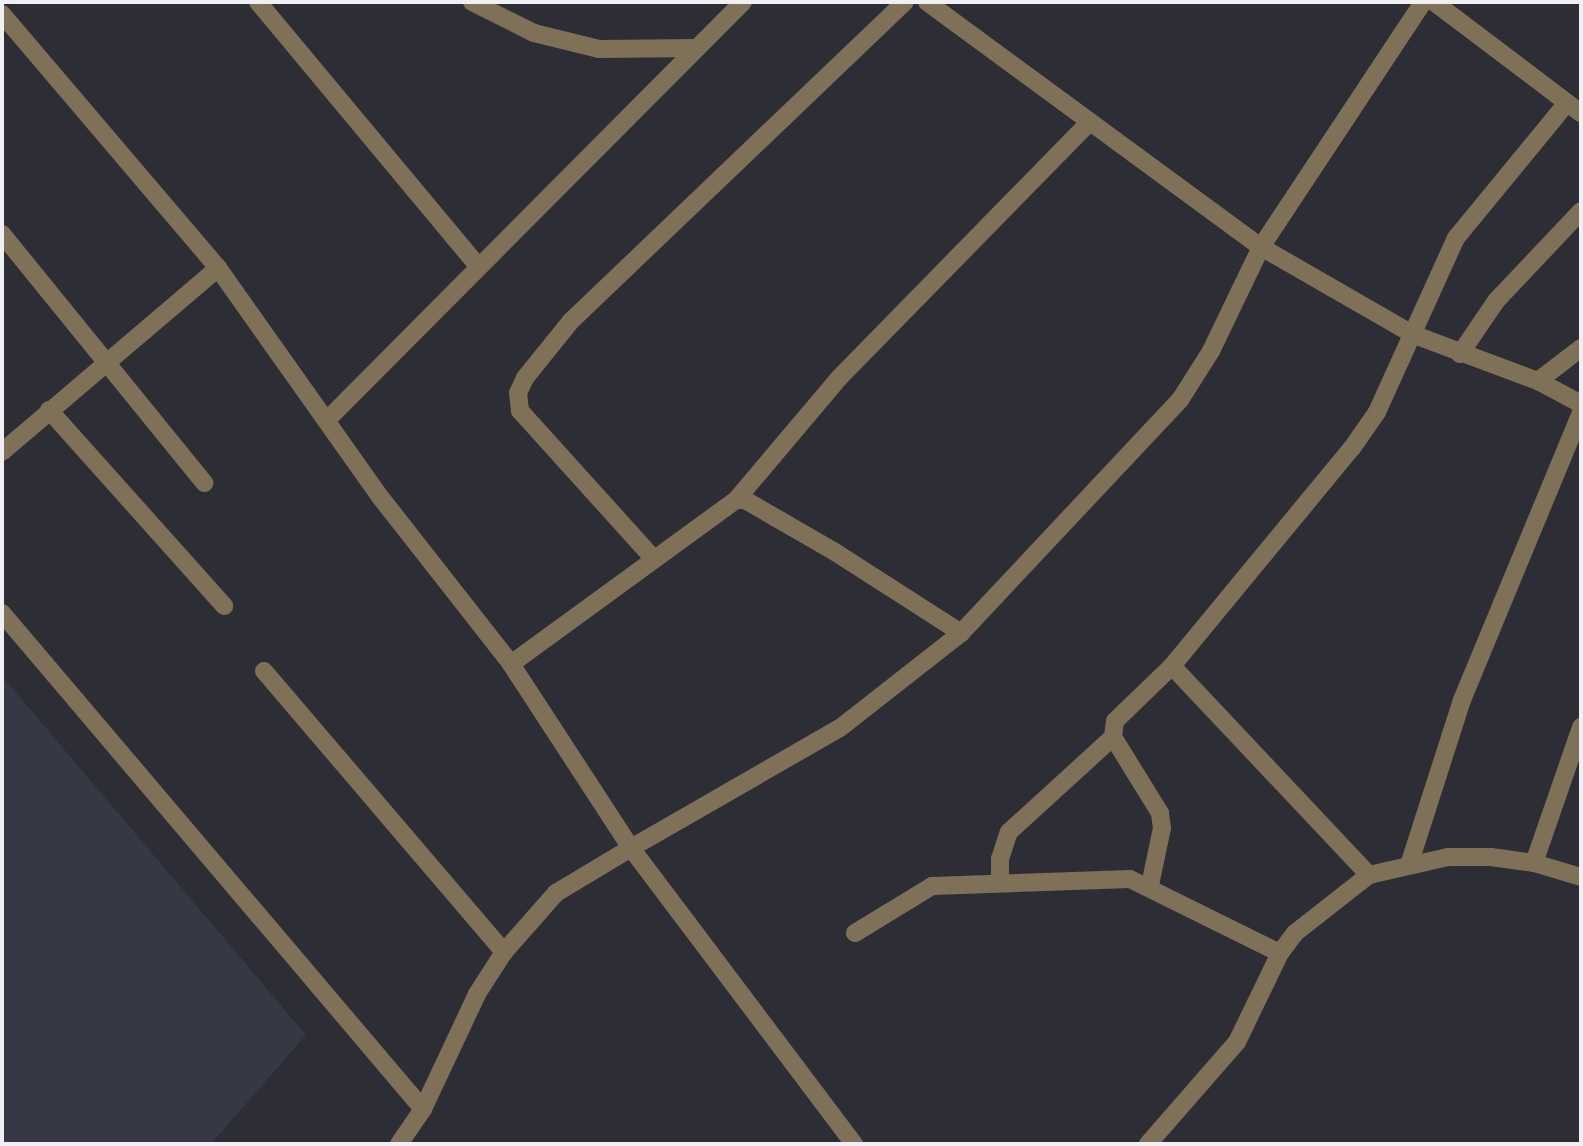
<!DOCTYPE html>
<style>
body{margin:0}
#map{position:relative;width:1583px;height:1146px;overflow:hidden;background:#2d2e35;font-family:"Zilla Slab",serif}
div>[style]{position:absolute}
.built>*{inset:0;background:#363845}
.minor>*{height:18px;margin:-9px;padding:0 9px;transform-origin:9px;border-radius:9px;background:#7f7158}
span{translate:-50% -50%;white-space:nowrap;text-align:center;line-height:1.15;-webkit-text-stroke:7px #2d2e35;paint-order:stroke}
.frame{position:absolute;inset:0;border:4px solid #efeff4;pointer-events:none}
</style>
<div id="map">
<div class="built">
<i style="clip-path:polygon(2px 676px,306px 1035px,211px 1144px,2px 1144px)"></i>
</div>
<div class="minor">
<i style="left:258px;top:2px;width:344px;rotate:50.2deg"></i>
<i style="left:472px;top:2px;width:69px;rotate:26.6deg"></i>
<i style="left:534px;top:33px;width:67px;rotate:13.8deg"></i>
<i style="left:599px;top:49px;width:98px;rotate:-0.6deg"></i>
<i style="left:927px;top:2px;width:414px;rotate:36.3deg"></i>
<i style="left:1261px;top:247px;width:174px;rotate:29.9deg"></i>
<i style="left:1412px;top:334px;width:134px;rotate:20.5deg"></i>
<i style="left:1538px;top:381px;width:49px;rotate:28.1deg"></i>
<i style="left:1434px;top:2px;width:184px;rotate:37.1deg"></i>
<i style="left:2px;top:14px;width:333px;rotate:49.6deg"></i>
<i style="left:218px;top:268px;width:282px;rotate:54.7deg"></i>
<i style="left:381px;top:498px;width:211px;rotate:51.9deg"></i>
<i style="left:511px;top:664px;width:220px;rotate:56.9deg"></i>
<i style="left:631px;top:848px;width:241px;rotate:-29.9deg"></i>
<i style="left:840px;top:728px;width:154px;rotate:-38.1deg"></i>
<i style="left:961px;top:633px;width:320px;rotate:-46.8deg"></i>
<i style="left:1180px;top:400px;width:58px;rotate:-57.7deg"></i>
<i style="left:1211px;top:351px;width:115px;rotate:-64.3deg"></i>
<i style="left:1261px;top:247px;width:294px;rotate:-56.5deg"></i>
<i style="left:2px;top:234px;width:321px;rotate:50.9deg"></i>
<i style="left:1460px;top:354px;width:64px;rotate:-55.8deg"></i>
<i style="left:1496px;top:301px;width:124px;rotate:-46.6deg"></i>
<i style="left:1538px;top:381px;width:54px;rotate:-37.5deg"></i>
<i style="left:49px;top:410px;width:263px;rotate:48.2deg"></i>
<i style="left:327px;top:420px;width:590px;rotate:-45.14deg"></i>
<i style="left:2px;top:452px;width:284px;rotate:-40.4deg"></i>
<i style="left:736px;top:500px;width:160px;rotate:-49.8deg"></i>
<i style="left:839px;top:378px;width:356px;rotate:-45.6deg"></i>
<i style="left:653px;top:558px;width:198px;rotate:-132.1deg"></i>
<i style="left:520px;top:411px;width:18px;rotate:-96deg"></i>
<i style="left:518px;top:393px;width:17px;rotate:-65deg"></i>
<i style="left:525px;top:378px;width:73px;rotate:-51.1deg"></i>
<i style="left:571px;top:321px;width:462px;rotate:-43.7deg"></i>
<i style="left:2px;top:613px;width:651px;rotate:49.68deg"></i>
<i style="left:511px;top:664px;width:278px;rotate:-36.1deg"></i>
<i style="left:736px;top:500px;width:9px"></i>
<i style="left:745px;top:500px;width:104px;rotate:30deg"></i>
<i style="left:835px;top:552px;width:150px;rotate:32.7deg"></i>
<i style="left:1172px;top:666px;width:287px;rotate:46.7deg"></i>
<i style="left:264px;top:671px;width:370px;rotate:49.5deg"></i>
<i style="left:1534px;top:863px;width:144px;rotate:-70.9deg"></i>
<i style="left:1409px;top:865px;width:173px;rotate:-72.2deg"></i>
<i style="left:1462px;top:700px;width:312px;rotate:-67.5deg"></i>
<i style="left:1000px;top:881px;width:22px;rotate:-90deg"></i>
<i style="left:1000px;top:859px;width:28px;rotate:-72deg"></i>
<i style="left:1009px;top:832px;width:141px;rotate:-42.4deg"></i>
<i style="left:1150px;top:885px;width:58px;rotate:-78.1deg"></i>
<i style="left:1162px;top:828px;width:15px;rotate:-98deg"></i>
<i style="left:1160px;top:813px;width:89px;rotate:-121.7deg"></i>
<i style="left:1113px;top:737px;width:16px;rotate:-83deg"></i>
<i style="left:1115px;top:721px;width:79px;rotate:-44deg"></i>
<i style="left:1172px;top:666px;width:283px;rotate:-50.5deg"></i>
<i style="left:1352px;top:448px;width:44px;rotate:-55.2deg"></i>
<i style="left:1377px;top:412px;width:191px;rotate:-65.6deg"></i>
<i style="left:1456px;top:238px;width:175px;rotate:-50.6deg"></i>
<i style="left:855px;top:933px;width:90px;rotate:-31.4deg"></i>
<i style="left:932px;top:886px;width:198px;rotate:-2deg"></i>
<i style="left:1130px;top:879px;width:167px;rotate:26.3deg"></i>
<i style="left:399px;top:1144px;width:42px;rotate:-55.6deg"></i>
<i style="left:423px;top:1109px;width:127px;rotate:-64.8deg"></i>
<i style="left:477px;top:994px;width:50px;rotate:-57.3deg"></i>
<i style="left:504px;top:952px;width:79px;rotate:-48.6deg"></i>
<i style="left:556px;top:893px;width:87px;rotate:-31deg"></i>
<i style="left:631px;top:848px;width:371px;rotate:53deg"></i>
<i style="left:1148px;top:1144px;width:135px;rotate:-48.9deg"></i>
<i style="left:1237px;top:1042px;width:99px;rotate:-64.2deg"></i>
<i style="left:1280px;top:953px;width:25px;rotate:-53deg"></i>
<i style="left:1295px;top:933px;width:94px;rotate:-38.1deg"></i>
<i style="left:1369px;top:875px;width:81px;rotate:-12.8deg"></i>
<i style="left:1448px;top:857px;width:43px"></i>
<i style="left:1491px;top:857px;width:43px;rotate:7.9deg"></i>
<i style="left:1534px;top:863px;width:49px;rotate:16.6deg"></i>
</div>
<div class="frame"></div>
</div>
